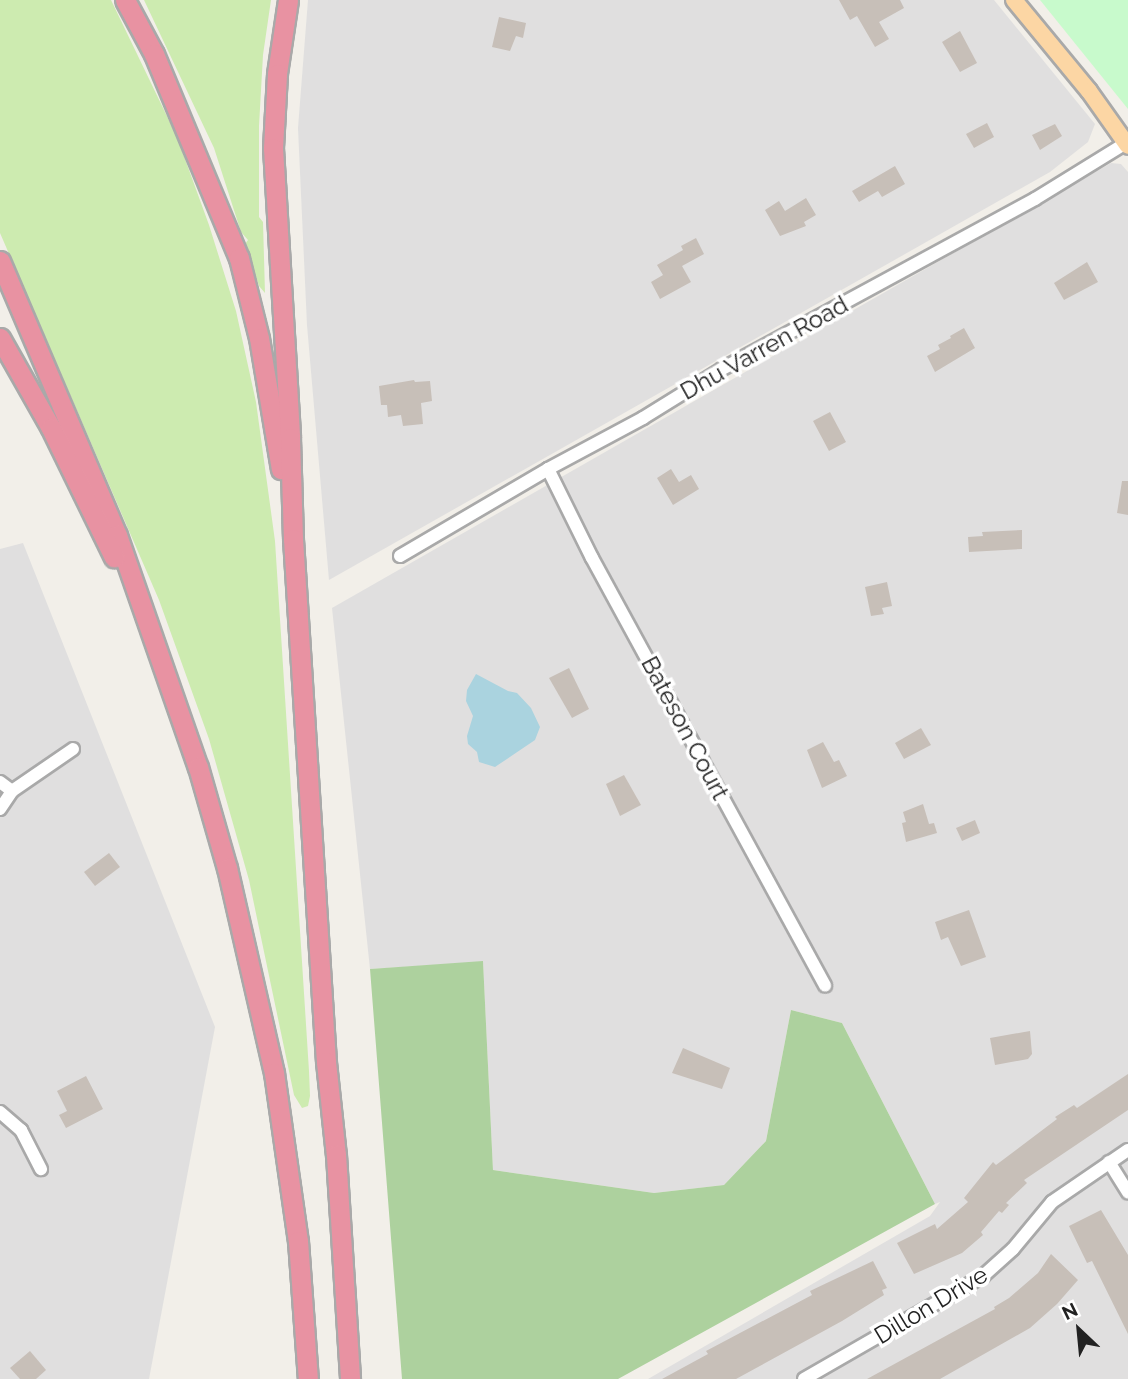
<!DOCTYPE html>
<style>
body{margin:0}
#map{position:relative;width:1128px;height:1379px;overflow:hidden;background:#f2efe9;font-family:Raleway,sans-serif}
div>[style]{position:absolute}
.residential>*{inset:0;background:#e0dfdf}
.grass>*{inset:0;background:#cdebb0}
.forest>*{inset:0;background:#add19e}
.park>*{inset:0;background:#c8facc}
.water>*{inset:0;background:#aad3df}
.building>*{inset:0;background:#c7bfb8}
.roads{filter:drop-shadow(2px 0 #a9a9a9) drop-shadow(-2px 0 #a9a9a9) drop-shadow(0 2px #a9a9a9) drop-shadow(0 -2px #a9a9a9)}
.minor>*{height:12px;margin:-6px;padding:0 6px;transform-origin:6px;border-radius:6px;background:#fff}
.major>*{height:16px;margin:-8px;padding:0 8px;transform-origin:8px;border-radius:8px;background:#fcd6a4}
.highway>*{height:19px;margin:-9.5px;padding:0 9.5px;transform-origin:9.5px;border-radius:9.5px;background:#e892a2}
span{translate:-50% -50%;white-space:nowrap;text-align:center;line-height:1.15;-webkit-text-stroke:7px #fff;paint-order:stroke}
.street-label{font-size:24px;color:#222}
.north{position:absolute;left:1044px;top:1295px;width:70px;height:70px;-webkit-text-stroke:5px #fff;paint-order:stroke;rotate:334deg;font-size:19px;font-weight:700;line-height:28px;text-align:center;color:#222}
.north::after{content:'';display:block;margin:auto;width:24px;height:32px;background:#222;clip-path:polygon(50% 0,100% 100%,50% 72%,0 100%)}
</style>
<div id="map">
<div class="residential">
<i style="clip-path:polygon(308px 0,994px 0,1095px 124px,1088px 142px,1050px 172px,329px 580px,307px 325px,298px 128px)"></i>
<i style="clip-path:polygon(1111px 163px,1121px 164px,1128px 172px,1128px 1379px,648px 1379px,930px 1216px,940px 1202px,935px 1204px,842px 1023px,791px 1010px,766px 1141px,724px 1185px,654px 1193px,493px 1170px,483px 962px,370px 969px,332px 608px)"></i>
<i style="clip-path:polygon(23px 543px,215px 1027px,149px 1379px,0 1379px,0 549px)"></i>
</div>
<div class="grass">
<i style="clip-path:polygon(0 0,111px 0,177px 137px,209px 225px,236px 311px,256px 402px,275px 541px,309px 1071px,310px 1096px,308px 1106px,302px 1108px,294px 1095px,249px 880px,209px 739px,159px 600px,0 233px)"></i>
<i style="clip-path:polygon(144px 0,271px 0,263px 55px,259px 126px,259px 217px,263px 222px,265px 293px,259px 286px,245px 244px,248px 240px,241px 232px,214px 148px)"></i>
</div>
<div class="forest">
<i style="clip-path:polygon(483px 961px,493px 1170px,654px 1193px,724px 1185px,766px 1141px,791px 1010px,842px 1023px,935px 1204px,618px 1379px,402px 1379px,370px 969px)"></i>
</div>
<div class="park">
<i style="clip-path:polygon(1040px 0,1128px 0,1128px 109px)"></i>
</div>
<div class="water">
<i style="clip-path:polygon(476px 674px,508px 691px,517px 693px,531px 708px,540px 727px,535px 740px,495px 767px,479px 762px,477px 752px,468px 744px,467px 736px,473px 716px,466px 701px,467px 690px)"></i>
</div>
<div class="building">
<i style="clip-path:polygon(839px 0,900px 0,904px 8px,879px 22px,889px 39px,875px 47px,857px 16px,850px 20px)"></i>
<i style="clip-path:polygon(499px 17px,526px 23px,523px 38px,516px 36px,510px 51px,492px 47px)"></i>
<i style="clip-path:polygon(960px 31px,977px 63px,960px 72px,942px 42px)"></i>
<i style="clip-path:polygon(987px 123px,994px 137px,974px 148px,966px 134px)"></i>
<i style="clip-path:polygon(1055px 124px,1062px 136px,1040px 150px,1032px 135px)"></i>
<i style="clip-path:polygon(895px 166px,905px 184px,882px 197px,878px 191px,859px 202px,852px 191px)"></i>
<i style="clip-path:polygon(806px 198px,816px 215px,804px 222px,806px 226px,780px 236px,765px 210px,779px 201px,785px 211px)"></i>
<i style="clip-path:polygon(696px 238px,704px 254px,682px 266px,691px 282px,660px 299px,651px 282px,663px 275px,657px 265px,683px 250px,681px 246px)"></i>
<i style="clip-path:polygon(1087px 262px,1098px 282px,1064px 300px,1054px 283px)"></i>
<i style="clip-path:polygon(964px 328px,975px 348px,935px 372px,927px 356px,940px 349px,938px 345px,951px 338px,950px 336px)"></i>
<i style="clip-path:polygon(414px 380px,415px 382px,430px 381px,432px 401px,421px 403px,423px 424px,403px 426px,401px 415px,388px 417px,387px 405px,381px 405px,379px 386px)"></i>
<i style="clip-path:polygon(830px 412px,846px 442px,829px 451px,813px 421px)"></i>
<i style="clip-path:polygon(671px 469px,679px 482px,691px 475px,699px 489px,673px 505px,657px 478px)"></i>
<i style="clip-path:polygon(1122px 481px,1128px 481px,1128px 515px,1117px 513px)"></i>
<i style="clip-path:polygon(1022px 530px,1022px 549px,969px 552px,968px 537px,983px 536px,982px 532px)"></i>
<i style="clip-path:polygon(887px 582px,892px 606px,882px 608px,884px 614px,871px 616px,865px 587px)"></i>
<i style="clip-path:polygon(569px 668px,589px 709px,572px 718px,549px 678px)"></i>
<i style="clip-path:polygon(921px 728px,931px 745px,904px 759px,895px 743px)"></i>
<i style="clip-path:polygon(823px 742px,834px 762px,839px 760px,847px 776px,822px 788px,807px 750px)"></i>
<i style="clip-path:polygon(624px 775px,641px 805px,620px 816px,606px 784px)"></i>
<i style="clip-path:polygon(923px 804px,929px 824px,934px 823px,937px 833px,906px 842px,902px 823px,906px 822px,903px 812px)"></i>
<i style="clip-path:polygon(975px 820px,980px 833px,962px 841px,956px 828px)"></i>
<i style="clip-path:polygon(109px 853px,120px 867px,95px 886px,84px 872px)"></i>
<i style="clip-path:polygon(969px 910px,986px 957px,961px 966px,948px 937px,941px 940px,935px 922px)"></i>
<i style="clip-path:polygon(1030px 1031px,1032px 1054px,1028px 1059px,995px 1065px,990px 1038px)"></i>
<i style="clip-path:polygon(683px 1048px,730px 1068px,722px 1089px,672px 1073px)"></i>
<i style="clip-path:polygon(1128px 1074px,1128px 1110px,1024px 1180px,1027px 1183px,1006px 1203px,1009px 1205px,1002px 1213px,999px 1211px,981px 1232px,983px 1235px,962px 1253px,914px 1274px,897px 1243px,935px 1224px,937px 1229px,968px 1202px,964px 1198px,993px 1162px,996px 1165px,1057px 1119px,1055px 1117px,1074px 1105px,1077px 1108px)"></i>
<i style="clip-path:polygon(86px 1076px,103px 1109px,66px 1128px,59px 1115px,67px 1111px,57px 1091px)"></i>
<i style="clip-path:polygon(1101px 1210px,1128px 1255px,1128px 1334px,1092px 1261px,1087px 1263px,1069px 1226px)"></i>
<i style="clip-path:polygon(1051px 1254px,1078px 1280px,1057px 1304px,1030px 1328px,940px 1379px,867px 1379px,995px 1309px,994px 1307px,1009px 1298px,1038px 1273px)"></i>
<i style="clip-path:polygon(873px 1261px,887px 1288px,882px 1290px,884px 1295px,842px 1321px,736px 1379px,662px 1379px,708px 1354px,706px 1351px,812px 1295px,810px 1291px)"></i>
<i style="clip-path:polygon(30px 1351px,46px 1370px,36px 1379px,20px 1379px,10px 1368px)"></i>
</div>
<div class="roads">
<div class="minor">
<i style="left:548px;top:469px;width:99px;rotate:63.7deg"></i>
<i style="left:592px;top:558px;width:487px;rotate:61.4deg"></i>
<i style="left:400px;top:556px;width:172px;rotate:-30.4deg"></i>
<i style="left:548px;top:469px;width:108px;rotate:-28.2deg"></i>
<i style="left:643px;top:418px;width:93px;rotate:-31.8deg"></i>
<i style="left:722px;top:369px;width:356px;rotate:-28.5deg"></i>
<i style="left:1035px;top:199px;width:107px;rotate:-31.6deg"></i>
<i style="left:0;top:782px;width:15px;rotate:37deg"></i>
<i style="left:0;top:809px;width:22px;rotate:-56deg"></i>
<i style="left:12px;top:791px;width:74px;rotate:-34.5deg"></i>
<i style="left:0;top:1112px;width:28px;rotate:41deg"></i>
<i style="left:21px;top:1130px;width:44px;rotate:62.9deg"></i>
<i style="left:1109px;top:1162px;width:36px;rotate:58deg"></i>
<i style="left:804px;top:1379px;width:207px;rotate:-29.9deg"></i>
<i style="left:983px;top:1276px;width:40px;rotate:-42deg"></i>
<i style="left:1013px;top:1249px;width:61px;rotate:-50.3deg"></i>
<i style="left:1052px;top:1202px;width:92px;rotate:-34.4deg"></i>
</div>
<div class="major">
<i style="left:1014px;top:0;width:118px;rotate:50.5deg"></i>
<i style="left:1089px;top:91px;width:67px;rotate:54.7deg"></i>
</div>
<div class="highway">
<i style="left:125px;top:0;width:61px;rotate:61.8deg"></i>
<i style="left:154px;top:54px;width:221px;rotate:67.4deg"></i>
<i style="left:239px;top:258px;width:82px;rotate:76deg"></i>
<i style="left:259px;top:338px;width:133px;rotate:80.5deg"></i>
<i style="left:288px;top:0;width:75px;rotate:98.5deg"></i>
<i style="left:277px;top:74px;width:74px;rotate:93.1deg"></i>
<i style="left:273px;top:148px;width:290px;rotate:86.6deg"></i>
<i style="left:290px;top:438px;width:101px;rotate:88.3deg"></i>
<i style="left:293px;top:539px;width:524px;rotate:86.39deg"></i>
<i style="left:326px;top:1062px;width:94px;rotate:83.9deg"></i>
<i style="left:336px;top:1155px;width:224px;rotate:86.4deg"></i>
<i style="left:0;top:261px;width:298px;rotate:66.9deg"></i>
<i style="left:117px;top:535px;width:246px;rotate:70.8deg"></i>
<i style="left:198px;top:767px;width:105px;rotate:74deg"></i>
<i style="left:227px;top:868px;width:210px;rotate:77.1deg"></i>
<i style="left:274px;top:1073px;width:170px;rotate:81.9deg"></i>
<i style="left:298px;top:1241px;width:138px;rotate:85.9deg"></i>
<i style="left:0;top:338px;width:103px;rotate:60.5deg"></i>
<i style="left:51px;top:428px;width:144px;rotate:64deg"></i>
</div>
</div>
<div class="street-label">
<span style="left:764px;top:348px;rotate:-29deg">Dhu Varren Road</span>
<span style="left:685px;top:728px;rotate:62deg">Bateson Court</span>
<span style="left:931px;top:1305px;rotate:-31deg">Dillon Drive</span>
</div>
<div class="north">N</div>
</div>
